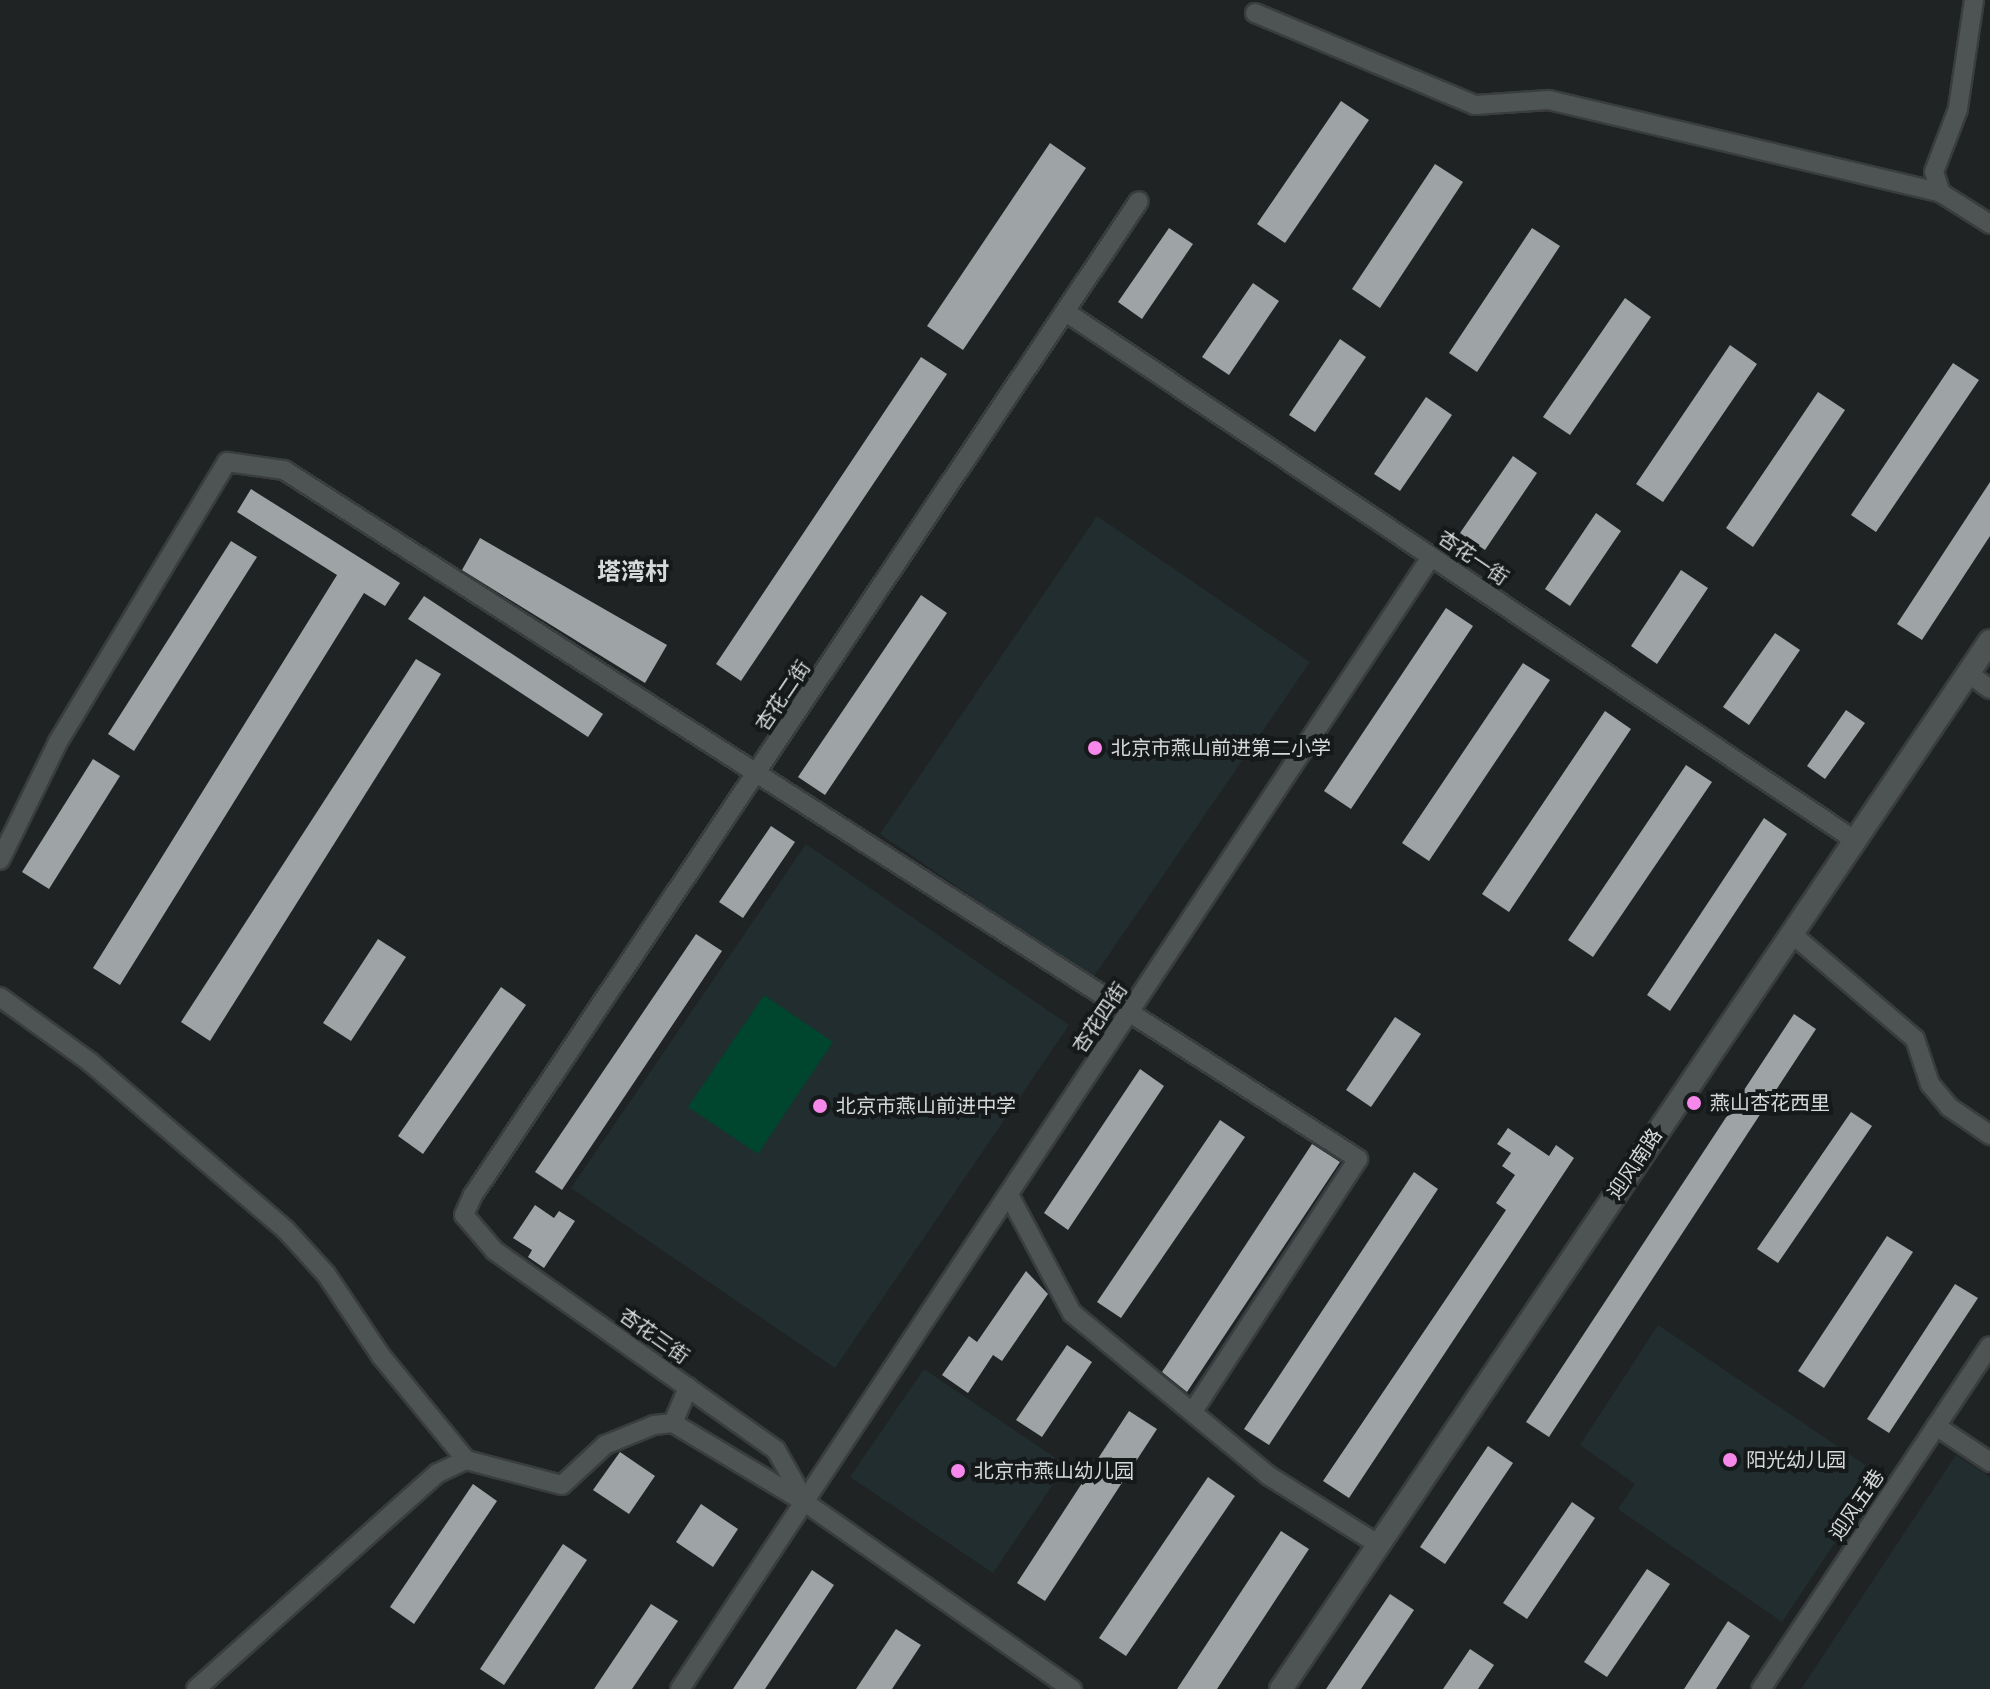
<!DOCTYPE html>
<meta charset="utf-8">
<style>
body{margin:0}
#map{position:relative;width:1990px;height:1689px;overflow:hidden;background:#1f2324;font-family:Poppins,"Noto Sans SC",sans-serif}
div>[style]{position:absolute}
.built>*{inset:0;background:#222d2f}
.green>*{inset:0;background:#00452e}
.building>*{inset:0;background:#9ea3a5}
.roads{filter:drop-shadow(2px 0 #3a3d3e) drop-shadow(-2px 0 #3a3d3e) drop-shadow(0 2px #3a3d3e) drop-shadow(0 -2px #3a3d3e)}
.minor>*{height:18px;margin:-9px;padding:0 9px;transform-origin:9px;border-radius:9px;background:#4e5354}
.tertiary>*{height:22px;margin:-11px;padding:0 11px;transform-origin:11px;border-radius:11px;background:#4e5354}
.dots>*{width:22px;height:22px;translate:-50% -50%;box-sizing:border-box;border:4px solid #15191a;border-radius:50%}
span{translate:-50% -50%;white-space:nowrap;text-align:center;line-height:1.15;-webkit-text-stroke:8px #15191a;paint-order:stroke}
.street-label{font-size:20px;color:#d6d9d9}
.poi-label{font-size:20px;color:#d6d9d9}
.left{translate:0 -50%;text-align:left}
.quarter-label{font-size:24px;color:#d6d9d9;font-weight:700}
</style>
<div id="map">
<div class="built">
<i style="clip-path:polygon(1097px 516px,1310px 662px,1092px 979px,880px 834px)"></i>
<i style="clip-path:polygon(806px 844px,1069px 1025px,835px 1368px,571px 1188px)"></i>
<i style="clip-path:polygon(1658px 1325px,1880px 1475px,1782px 1622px,1618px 1509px,1635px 1484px,1580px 1445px)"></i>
<i style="clip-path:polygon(924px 1369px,1066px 1465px,993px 1573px,850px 1477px)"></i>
<i style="clip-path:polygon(1956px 1455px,1990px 1477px,1990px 1689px,1801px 1689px)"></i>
</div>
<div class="green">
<i style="clip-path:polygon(764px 995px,833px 1042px,758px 1154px,688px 1107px)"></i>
</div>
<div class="building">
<i style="clip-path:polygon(1341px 101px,1369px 120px,1285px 243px,1257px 224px)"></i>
<i style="clip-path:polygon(1050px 143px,1086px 168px,963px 350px,927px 326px)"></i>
<i style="clip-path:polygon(1435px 164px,1463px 182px,1380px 308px,1352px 289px)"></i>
<i style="clip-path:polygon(1169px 228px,1193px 244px,1142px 319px,1118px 302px)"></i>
<i style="clip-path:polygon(1532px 228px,1560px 246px,1477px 372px,1449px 353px)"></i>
<i style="clip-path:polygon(1253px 283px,1279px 301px,1229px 375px,1202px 357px)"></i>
<i style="clip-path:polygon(1625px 298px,1651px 317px,1570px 435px,1543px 417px)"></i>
<i style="clip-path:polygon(1340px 339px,1366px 357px,1315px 432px,1289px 415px)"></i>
<i style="clip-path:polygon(1730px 345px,1757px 364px,1663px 502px,1636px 484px)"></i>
<i style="clip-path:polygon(921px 357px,947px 374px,741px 681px,716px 664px)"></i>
<i style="clip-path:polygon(1953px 363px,1979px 380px,1876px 532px,1851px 515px)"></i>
<i style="clip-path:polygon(1818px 392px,1845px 410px,1753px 547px,1726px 528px)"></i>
<i style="clip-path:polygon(1426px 397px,1452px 415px,1400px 491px,1374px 474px)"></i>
<i style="clip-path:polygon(1513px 456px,1537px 473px,1485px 550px,1460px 533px)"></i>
<i style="clip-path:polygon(1990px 482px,1990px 536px,1922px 640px,1897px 624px)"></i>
<i style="clip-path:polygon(251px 489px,400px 583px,385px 606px,364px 593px,120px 985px,93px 968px,337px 575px,237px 512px)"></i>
<i style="clip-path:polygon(1596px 513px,1621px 531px,1570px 606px,1545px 589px)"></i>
<i style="clip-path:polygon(480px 538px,667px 645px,645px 683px,462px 570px)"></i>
<i style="clip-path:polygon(231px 541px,257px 557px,134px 751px,108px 734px)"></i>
<i style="clip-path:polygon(1681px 570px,1708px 588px,1657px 664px,1631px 646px)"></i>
<i style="clip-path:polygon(921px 595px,947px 613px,825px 795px,798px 777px)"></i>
<i style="clip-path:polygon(424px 596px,603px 714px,588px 737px,408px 619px)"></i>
<i style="clip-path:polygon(1446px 608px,1473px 626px,1351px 809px,1324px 791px)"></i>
<i style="clip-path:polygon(1775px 633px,1800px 650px,1749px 725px,1723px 707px)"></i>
<i style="clip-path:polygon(416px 659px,441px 674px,210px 1041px,181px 1022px)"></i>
<i style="clip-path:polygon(1523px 663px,1550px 680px,1429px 861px,1402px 843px)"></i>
<i style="clip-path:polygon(1846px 710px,1865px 723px,1825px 779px,1807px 766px)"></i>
<i style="clip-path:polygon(1605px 711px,1631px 729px,1509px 912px,1482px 894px)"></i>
<i style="clip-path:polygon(93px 759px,120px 776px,49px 889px,22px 872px)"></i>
<i style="clip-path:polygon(1686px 765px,1712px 782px,1593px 957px,1568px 940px)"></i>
<i style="clip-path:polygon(1764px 818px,1787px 834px,1670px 1011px,1647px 995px)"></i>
<i style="clip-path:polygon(771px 826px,795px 842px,743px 918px,719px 902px)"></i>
<i style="clip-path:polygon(696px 934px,722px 951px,562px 1190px,535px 1172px)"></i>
<i style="clip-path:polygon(378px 939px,406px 957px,351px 1041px,323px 1023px)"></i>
<i style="clip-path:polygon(501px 987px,526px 1005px,423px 1154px,398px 1136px)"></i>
<i style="clip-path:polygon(1794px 1014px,1816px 1029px,1549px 1437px,1526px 1422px)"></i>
<i style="clip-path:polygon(1395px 1017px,1421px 1034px,1371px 1107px,1346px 1090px)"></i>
<i style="clip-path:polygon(1140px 1069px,1164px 1086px,1068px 1230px,1044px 1213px)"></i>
<i style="clip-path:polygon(1851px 1112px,1872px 1126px,1778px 1263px,1757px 1249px)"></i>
<i style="clip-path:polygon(1220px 1120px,1245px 1137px,1121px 1318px,1097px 1302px)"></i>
<i style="clip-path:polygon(1508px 1128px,1549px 1156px,1556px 1145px,1574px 1158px,1349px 1498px,1323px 1481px,1506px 1210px,1496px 1203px,1515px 1175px,1502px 1166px,1511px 1153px,1497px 1144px)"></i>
<i style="clip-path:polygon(1312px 1144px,1340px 1162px,1187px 1392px,1162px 1372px)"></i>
<i style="clip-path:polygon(1414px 1172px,1438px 1189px,1269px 1445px,1244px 1429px)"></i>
<i style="clip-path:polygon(535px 1205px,554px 1218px,559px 1211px,575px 1221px,544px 1268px,528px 1257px,532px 1250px,513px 1238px)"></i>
<i style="clip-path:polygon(1887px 1236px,1913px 1252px,1824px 1388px,1798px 1371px)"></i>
<i style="clip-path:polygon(1026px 1271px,1048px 1294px,1002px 1361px,993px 1355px,968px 1393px,942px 1375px,969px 1336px,977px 1342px)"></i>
<i style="clip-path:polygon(1955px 1284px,1978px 1298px,1889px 1433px,1867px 1419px)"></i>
<i style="clip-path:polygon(1067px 1345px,1092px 1362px,1042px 1437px,1016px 1420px)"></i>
<i style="clip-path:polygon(1129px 1411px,1157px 1429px,1045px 1601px,1017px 1583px)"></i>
<i style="clip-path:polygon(1488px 1446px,1513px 1463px,1445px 1564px,1420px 1547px)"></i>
<i style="clip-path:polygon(620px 1452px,655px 1476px,629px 1514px,593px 1490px)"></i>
<i style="clip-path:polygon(1208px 1477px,1235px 1496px,1126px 1656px,1099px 1638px)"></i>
<i style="clip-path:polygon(473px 1484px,497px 1501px,414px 1624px,390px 1607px)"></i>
<i style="clip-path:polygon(1572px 1502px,1595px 1518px,1527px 1619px,1503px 1603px)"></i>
<i style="clip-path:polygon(701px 1504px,738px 1529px,713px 1567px,676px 1542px)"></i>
<i style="clip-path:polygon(1281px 1531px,1309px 1549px,1217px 1689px,1177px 1689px)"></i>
<i style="clip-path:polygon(563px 1544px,587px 1560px,504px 1685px,480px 1669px)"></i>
<i style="clip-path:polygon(1647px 1569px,1670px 1584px,1607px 1677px,1584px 1662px)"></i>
<i style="clip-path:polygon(812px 1570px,834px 1585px,765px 1689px,733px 1689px)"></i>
<i style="clip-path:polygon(1390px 1594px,1414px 1610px,1361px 1689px,1326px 1689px)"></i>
<i style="clip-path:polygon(651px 1604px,678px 1621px,632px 1689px,594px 1689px)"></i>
<i style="clip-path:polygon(1728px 1621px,1750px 1636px,1716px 1689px,1684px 1689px)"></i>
<i style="clip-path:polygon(896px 1629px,921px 1645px,892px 1689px,856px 1689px)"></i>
<i style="clip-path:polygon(1470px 1649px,1494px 1665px,1478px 1689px,1443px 1689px)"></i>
</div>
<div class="roads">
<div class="minor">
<i style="left:1974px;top:0;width:110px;rotate:98.4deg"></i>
<i style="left:1958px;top:109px;width:67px;rotate:110.9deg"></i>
<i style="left:1934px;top:172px;width:22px;rotate:72deg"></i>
<i style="left:1941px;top:193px;width:58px;rotate:32.3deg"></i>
<i style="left:1255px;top:13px;width:238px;rotate:22.7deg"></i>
<i style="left:1475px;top:105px;width:74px;rotate:-3.9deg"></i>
<i style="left:1549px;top:100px;width:403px;rotate:13.3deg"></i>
<i style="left:1066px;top:312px;width:951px;rotate:33.81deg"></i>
<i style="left:1968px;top:673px;width:27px;rotate:36deg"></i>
<i style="left:0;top:860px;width:131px;rotate:-63.8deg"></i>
<i style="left:58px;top:742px;width:327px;rotate:-58.9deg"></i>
<i style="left:227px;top:462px;width:58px;rotate:8deg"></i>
<i style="left:284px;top:470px;width:1276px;rotate:32.68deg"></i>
<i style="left:1358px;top:1159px;width:300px;rotate:123.2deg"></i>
<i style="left:1792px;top:934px;width:162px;rotate:40.5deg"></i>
<i style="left:1915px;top:1039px;width:47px;rotate:71.6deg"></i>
<i style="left:1930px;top:1084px;width:30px;rotate:50deg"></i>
<i style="left:1949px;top:1107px;width:50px;rotate:34.3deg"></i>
<i style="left:0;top:997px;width:111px;rotate:35.8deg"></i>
<i style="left:90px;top:1062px;width:257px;rotate:40.6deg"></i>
<i style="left:285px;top:1229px;width:61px;rotate:47.7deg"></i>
<i style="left:326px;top:1274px;width:99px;rotate:56.1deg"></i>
<i style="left:381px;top:1356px;width:134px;rotate:50.7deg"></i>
<i style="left:1009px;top:1195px;width:134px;rotate:61.9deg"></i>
<i style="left:1072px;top:1313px;width:256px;rotate:39.6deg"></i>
<i style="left:1269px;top:1476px;width:126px;rotate:32.1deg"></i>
<i style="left:673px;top:1423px;width:155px;rotate:31deg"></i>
<i style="left:806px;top:1503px;width:325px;rotate:35deg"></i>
<i style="left:673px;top:1423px;width:39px;rotate:-67deg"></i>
<i style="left:1936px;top:1426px;width:65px;rotate:33.7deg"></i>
<i style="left:806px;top:1503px;width:61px;rotate:-119.5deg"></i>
<i style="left:776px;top:1450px;width:346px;rotate:-144.7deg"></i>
<i style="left:494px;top:1250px;width:46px;rotate:-130.6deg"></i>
<i style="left:464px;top:1215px;width:22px;rotate:-66deg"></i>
<i style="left:473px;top:1195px;width:1196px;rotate:-56.18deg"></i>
<i style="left:196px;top:1689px;width:324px;rotate:-41.8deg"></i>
<i style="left:438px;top:1473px;width:31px;rotate:-25deg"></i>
<i style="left:466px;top:1460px;width:99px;rotate:14.6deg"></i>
<i style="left:562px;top:1485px;width:59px;rotate:-42.9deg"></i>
<i style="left:605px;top:1445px;width:53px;rotate:-22.2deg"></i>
<i style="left:654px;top:1425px;width:19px;rotate:-6deg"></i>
<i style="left:680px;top:1689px;width:1358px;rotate:-56.44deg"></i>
<i style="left:1761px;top:1689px;width:412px;rotate:-56.3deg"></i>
</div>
<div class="tertiary">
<i style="left:1281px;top:1689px;width:1265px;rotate:-55.92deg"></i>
</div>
</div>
<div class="dots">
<i style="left:1095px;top:748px;background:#f788eb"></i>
<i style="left:1694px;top:1103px;background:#f788eb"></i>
<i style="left:820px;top:1106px;background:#f788eb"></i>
<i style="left:1730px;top:1460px;background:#f788eb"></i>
<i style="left:958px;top:1471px;background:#f788eb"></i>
</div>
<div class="street-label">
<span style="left:1473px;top:558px;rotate:34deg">杏花一街</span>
<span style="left:783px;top:696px;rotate:-56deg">杏花二街</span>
<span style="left:1100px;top:1018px;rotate:-56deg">杏花四街</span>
<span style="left:1635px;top:1164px;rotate:-56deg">迎风南路</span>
<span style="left:654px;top:1336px;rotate:35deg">杏花三街</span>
<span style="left:1857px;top:1505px;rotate:-56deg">迎风五巷</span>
</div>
<div class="poi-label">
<span class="left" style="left:1111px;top:748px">北京市燕山前进第二小学</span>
<span class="left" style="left:1710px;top:1103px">燕山杏花西里</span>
<span class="left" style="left:836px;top:1106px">北京市燕山前进中学</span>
<span class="left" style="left:1746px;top:1460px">阳光幼儿园</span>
<span class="left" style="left:974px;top:1471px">北京市燕山幼儿园</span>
</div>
<div class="quarter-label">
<span style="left:633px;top:572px">塔湾村</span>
</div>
</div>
